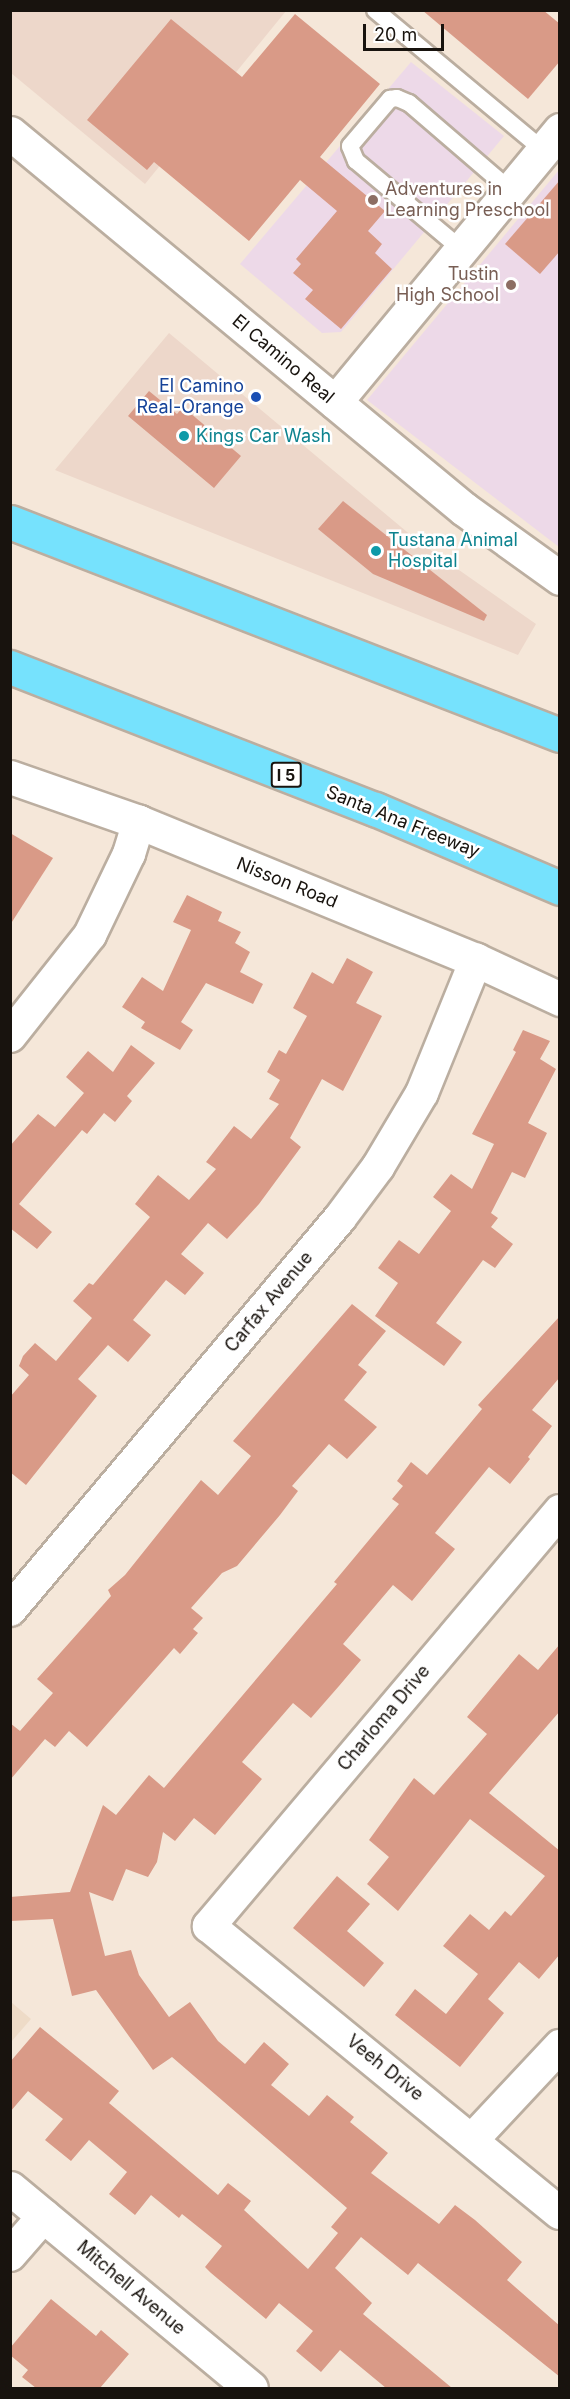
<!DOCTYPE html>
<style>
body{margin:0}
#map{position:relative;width:570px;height:2399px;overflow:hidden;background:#f5e7d9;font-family:Inter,sans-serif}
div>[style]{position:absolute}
.commercial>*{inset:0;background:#edd7ca}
.built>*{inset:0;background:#eedbc7}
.education>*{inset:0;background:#edd9e8}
.building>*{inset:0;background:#d99a87}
.roads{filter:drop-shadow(2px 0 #bbaea0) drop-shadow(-2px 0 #bbaea0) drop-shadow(0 2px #bbaea0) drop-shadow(0 -2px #bbaea0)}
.lane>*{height:16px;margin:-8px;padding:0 8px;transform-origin:8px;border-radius:8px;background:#fff}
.street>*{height:32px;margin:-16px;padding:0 16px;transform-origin:16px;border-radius:16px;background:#fff}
.secondary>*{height:33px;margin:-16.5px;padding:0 16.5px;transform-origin:16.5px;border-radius:16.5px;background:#fff}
.highway>*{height:33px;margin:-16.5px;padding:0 16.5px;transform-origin:16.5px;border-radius:16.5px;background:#76e2fd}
.dots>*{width:16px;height:16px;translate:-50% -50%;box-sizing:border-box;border:3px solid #fff;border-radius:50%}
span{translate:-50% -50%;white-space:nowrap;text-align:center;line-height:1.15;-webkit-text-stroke:5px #fff;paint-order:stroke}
.shield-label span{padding:2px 4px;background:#fff;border:2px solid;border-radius:4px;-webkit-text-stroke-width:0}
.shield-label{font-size:16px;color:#18130e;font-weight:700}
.education-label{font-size:18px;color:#785e54}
.left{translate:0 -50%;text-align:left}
.right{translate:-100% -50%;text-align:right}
.street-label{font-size:18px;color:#18130e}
.transit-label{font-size:18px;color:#164399}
.culture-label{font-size:18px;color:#0d838f}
.frame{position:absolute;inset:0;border:12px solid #18130e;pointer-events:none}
.scale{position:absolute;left:363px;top:24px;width:81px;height:27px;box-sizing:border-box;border:3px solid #18130e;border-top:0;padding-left:8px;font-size:18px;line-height:21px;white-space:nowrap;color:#18130e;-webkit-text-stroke:4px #fff;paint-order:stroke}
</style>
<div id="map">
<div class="commercial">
<i style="clip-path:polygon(10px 11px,286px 11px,145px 184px,11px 73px)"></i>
<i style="clip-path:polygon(169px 333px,419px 542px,536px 624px,518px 655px,55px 470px)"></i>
</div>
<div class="built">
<i style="clip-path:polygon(11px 2002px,31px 2019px,11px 2042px)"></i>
</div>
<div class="education">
<i style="clip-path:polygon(411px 62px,504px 136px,341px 332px,322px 333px,240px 264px)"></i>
<i style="clip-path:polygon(559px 170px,559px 547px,367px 400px)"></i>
</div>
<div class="building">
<i style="clip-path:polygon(422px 10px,543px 10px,560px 24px,560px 61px,528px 99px)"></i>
<i style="clip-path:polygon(295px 14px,380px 84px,320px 157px,385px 211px,368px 231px,382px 244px,375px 253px,392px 269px,341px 329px,305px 299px,313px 290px,293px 273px,301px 264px,296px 259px,337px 211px,300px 180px,249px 241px,154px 162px,147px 170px,87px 120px,171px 19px,242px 77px)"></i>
<i style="clip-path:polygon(560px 180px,560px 251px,540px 274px,505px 244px)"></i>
<i style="clip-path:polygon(149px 391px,177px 414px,183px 407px,241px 456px,214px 488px,128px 416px)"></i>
<i style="clip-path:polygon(343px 501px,487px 615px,484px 621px,373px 574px,318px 529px)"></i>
<i style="clip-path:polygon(10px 833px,53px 858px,10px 925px)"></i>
<i style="clip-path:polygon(187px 895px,222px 912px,218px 921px,241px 932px,235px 943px,250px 952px,240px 972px,263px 984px,253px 1004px,206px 983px,181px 1022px,193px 1030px,180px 1050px,141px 1028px,145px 1022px,122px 1007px,142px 977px,163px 991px,191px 930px,173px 922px)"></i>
<i style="clip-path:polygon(347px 958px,373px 972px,356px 1003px,382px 1016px,343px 1091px,322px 1079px,290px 1138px,301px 1147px,259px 1204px,227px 1239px,208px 1223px,181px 1254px,204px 1273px,185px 1295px,166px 1280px,133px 1320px,151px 1335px,128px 1362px,108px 1345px,78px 1379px,97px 1396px,26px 1485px,10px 1472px,10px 1397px,29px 1375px,19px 1366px,23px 1356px,35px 1343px,56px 1361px,92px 1318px,73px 1301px,89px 1283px,93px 1285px,150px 1217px,135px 1204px,158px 1175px,189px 1200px,216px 1169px,206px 1162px,234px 1126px,251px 1139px,279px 1104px,269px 1099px,280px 1080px,267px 1072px,279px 1050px,286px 1054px,307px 1016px,293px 1008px,312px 972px,333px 984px)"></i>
<i style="clip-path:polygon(523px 1030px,550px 1041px,540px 1059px,556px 1069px,528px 1123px,547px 1133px,525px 1178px,512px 1172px,491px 1213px,498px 1218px,491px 1227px,513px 1244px,495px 1268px,483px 1260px,436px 1323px,462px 1342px,444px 1366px,375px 1316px,398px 1283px,378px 1268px,399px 1240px,419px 1254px,451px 1211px,433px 1197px,451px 1174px,472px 1189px,494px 1144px,472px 1134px,516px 1052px,513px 1050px)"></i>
<i style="clip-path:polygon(131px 1045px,155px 1063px,127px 1096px,132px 1101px,115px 1122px,104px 1113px,87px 1134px,82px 1130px,19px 1204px,52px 1232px,37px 1249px,10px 1228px,10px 1146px,38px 1114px,55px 1127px,84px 1093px,66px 1077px,88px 1051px,113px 1072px)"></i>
<i style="clip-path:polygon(352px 1304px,386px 1331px,358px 1365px,367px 1372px,344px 1400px,377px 1427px,347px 1459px,329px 1444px,292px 1486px,298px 1491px,280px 1515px,237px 1566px,222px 1573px,191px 1608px,203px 1618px,193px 1629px,198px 1633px,180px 1654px,174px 1648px,87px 1747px,69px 1731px,55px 1747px,45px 1739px,10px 1780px,10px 1723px,20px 1731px,53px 1693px,37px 1679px,111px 1596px,108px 1590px,125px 1575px,201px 1480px,218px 1495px,251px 1456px,233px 1441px)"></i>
<i style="clip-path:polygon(560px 1316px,560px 1377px,532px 1410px,552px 1426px,528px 1457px,530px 1459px,510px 1484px,489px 1467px,435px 1533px,455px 1549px,412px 1601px,393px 1585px,343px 1644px,361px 1660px,339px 1686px,311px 1718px,293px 1703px,242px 1762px,262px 1779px,215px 1835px,194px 1818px,175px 1841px,163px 1832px,157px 1862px,148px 1877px,126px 1869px,113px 1901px,89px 1892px,105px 1956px,131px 1950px,139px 1975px,169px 2017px,190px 2002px,218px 2041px,245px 2064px,264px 2042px,289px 2064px,271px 2085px,309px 2116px,327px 2095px,354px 2117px,350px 2122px,388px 2153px,371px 2173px,439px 2224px,455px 2205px,475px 2220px,522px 2262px,507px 2280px,560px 2326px,560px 2377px,418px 2263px,408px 2275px,361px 2237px,335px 2268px,372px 2303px,363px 2314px,452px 2388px,386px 2388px,340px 2350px,321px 2372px,296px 2351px,313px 2331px,279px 2303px,266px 2319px,211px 2273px,205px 2267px,222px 2246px,182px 2214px,179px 2218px,151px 2195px,135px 2215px,109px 2194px,127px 2172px,89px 2140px,71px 2161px,45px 2140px,63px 2119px,28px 2091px,10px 2112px,10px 2062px,40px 2027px,119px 2091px,109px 2103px,218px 2195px,228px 2183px,251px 2201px,244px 2210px,308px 2269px,338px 2233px,331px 2227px,347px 2208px,172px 2057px,153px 2070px,96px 1990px,72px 1996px,53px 1919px,10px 1921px,10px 1897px,70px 1892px,103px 1805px,116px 1815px,149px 1775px,164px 1788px,337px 1584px,334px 1582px,399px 1504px,392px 1499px,403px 1486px,397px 1481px,411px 1462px,427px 1475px,482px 1409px,478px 1405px)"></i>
<i style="clip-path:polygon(560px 1644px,560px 1711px,489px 1793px,560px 1851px,560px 1954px,539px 1979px,519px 1962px,488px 1999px,504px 2013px,460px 2067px,395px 2015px,415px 1989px,446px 2014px,478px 1974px,443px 1946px,470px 1914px,489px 1930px,505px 1911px,511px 1916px,545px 1876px,470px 1819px,398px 1911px,367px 1884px,389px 1857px,369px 1840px,414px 1778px,434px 1795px,487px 1734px,467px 1717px,519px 1654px,538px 1670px)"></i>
<i style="clip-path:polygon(337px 1876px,370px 1904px,347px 1931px,384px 1963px,364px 1987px,293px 1928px)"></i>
<i style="clip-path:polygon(51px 2299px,96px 2336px,101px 2330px,129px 2354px,100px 2388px,36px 2388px,22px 2377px,28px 2370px,10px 2355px,10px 2348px)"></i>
</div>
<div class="roads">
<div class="lane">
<i style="left:375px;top:10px;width:219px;rotate:39.8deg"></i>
<i style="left:461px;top:249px;width:137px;rotate:-140deg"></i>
<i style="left:356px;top:161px;width:16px;rotate:-112deg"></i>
<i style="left:350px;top:146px;width:62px;rotate:-49.6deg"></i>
<i style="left:390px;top:99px;width:7px;rotate:-8deg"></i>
<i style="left:397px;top:98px;width:13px;rotate:23deg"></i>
<i style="left:409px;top:103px;width:133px;rotate:40.7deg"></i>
</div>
<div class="street">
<i style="left:10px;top:1036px;width:129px;rotate:-51.6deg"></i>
<i style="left:90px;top:935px;width:90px;rotate:-64.3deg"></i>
<i style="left:129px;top:854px;width:34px;rotate:-73deg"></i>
<i style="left:560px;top:1511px;width:544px;rotate:130.22deg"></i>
<i style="left:209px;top:1926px;width:453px;rotate:39.3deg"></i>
<i style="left:10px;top:1610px;width:512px;rotate:-49.91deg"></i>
<i style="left:340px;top:1218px;width:64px;rotate:-53.3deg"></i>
<i style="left:378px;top:1167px;width:86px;rotate:-59.3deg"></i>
<i style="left:422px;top:1093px;width:144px;rotate:-67.9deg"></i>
<i style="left:472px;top:2140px;width:129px;rotate:-46.9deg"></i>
<i style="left:10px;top:2255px;width:52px;rotate:-48.9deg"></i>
</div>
<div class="secondary">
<i style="left:10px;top:133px;width:589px;rotate:39.63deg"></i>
<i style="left:464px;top:509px;width:118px;rotate:35.7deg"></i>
<i style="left:335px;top:402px;width:353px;rotate:-50.4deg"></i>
<i style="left:10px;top:777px;width:137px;rotate:19.2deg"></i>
<i style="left:139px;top:822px;width:364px;rotate:22.3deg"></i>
<i style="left:476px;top:960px;width:93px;rotate:24.9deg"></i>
<i style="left:10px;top:2188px;width:313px;rotate:39.7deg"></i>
</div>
<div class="highway">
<i style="left:10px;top:522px;width:590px;rotate:21.17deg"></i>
<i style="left:10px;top:667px;width:392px;rotate:21.3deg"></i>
<i style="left:375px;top:809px;width:201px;rotate:23.1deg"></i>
</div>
</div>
<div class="dots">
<i style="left:373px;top:200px;background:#8d6e63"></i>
<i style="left:511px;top:285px;background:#8d6e63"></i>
<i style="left:256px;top:397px;background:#1a4fb4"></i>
<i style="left:184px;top:436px;background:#0f9aa8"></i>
<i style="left:376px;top:551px;background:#0f9aa8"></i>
</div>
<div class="shield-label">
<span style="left:286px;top:775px">I 5</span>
</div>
<div class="education-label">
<span class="left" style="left:385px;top:200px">Adventures in<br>Learning Preschool</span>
<span class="right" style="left:499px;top:285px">Tustin<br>High School</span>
</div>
<div class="street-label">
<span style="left:283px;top:359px;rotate:40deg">El Camino Real</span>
<span style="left:403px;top:822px;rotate:22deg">Santa Ana Freeway</span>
<span style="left:287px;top:883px;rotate:22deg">Nisson Road</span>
<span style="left:269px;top:1302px;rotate:-50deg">Carfax Avenue</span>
<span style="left:384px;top:1718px;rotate:-50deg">Charloma Drive</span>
<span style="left:385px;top:2068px;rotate:39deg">Veeh Drive</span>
<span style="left:131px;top:2288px;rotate:40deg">Mitchell Avenue</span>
</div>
<div class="transit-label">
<span class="right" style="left:244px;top:397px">El Camino<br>Real-Orange</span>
</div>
<div class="culture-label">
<span class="left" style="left:196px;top:436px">Kings Car Wash</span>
<span class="left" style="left:388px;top:551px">Tustana Animal<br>Hospital</span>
</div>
<div class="frame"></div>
<div class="scale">20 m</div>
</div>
